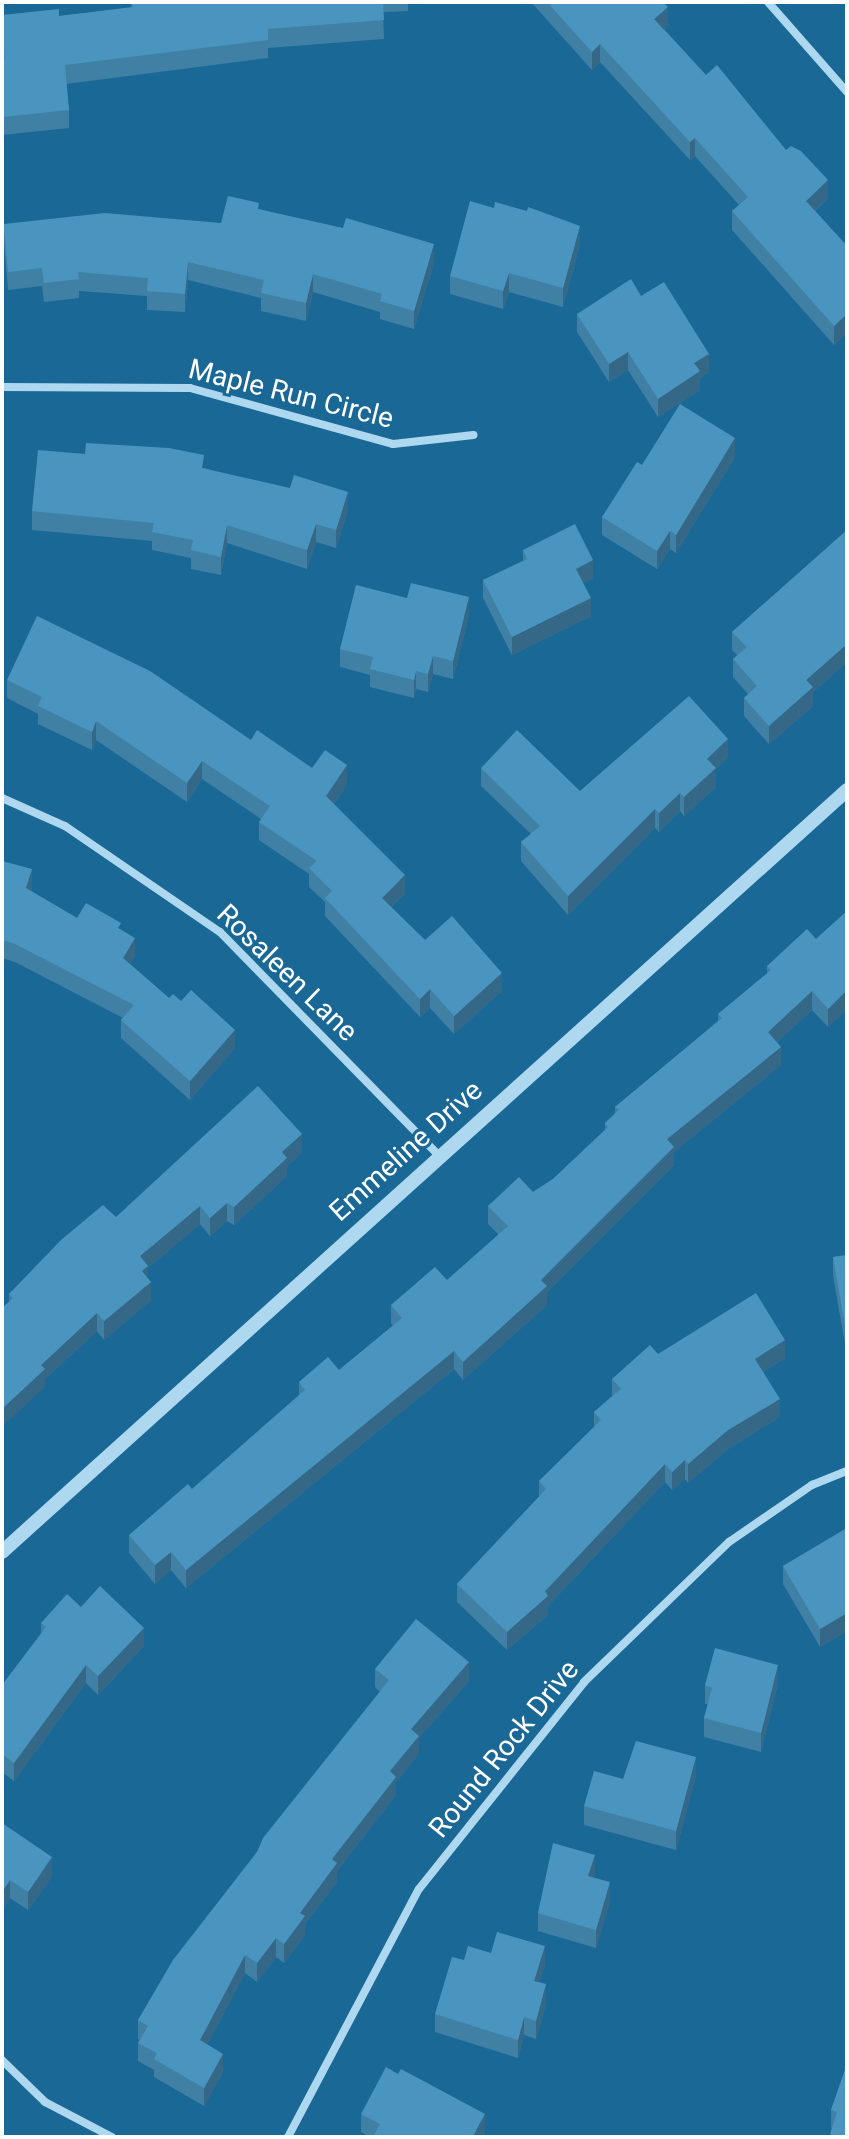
<!DOCTYPE html>
<style>
body{margin:0}
#map{position:relative;width:849px;height:2139px;overflow:hidden;background:#1a6896;font-family:Roboto,sans-serif}
div>[style]{position:absolute}
.minor>*{height:8px;margin:-4px;padding:0 4px;transform-origin:4px;border-radius:4px;background:#add8f0}
.tertiary>*{height:14px;margin:-7px;padding:0 7px;transform-origin:7px;border-radius:7px;background:#add8f0}
.wall>*{inset:0;background:#4080a5}
.shaded-wall>*{inset:0;background:#346886}
.building>*{inset:0;background:#4a95c0}
span{translate:-50% -50%;white-space:nowrap;text-align:center;line-height:1.15;-webkit-text-stroke:6px #1a6896;paint-order:stroke}
.street-label{font-size:28px;color:#fff}
.frame{position:absolute;inset:0;border:4px solid #fff;pointer-events:none}
</style>
<div id="map">
<div class="minor">
<i style="left:768px;top:2px;width:120px;rotate:48.7deg"></i>
<i style="left:2px;top:387px;width:188px;rotate:0.3deg"></i>
<i style="left:190px;top:388px;width:211px;rotate:15.4deg"></i>
<i style="left:393px;top:444px;width:81px;rotate:-6.4deg"></i>
<i style="left:2px;top:798px;width:69px;rotate:24deg"></i>
<i style="left:65px;top:826px;width:188px;rotate:34.4deg"></i>
<i style="left:220px;top:932px;width:313px;rotate:45.6deg"></i>
<i style="left:2px;top:2060px;width:60px;rotate:44.3deg"></i>
<i style="left:45px;top:2102px;width:76px;rotate:27.6deg"></i>
<i style="left:288px;top:2137px;width:280px;rotate:-62.2deg"></i>
<i style="left:419px;top:1889px;width:265px;rotate:-51.4deg"></i>
<i style="left:584px;top:1682px;width:202px;rotate:-44deg"></i>
<i style="left:729px;top:1542px;width:101px;rotate:-34.5deg"></i>
<i style="left:812px;top:1485px;width:38px;rotate:-22deg"></i>
</div>
<div class="tertiary">
<i style="left:2px;top:1552px;width:1138px;rotate:-42.04deg"></i>
</div>
<div class="wall">
<i style="clip-path:polygon(131px 2px,408px 2px,408px 11px,383px 12px,384px 39px,268px 48px,268px 58px,66px 84px,69px 110px,69px 128px,2px 135px,2px 15px,59px 16px,131px 8px)"></i>
<i style="clip-path:polygon(531px 2px,663px 2px,668px 26px,664px 29px,706px 75px,786px 150px,828px 198px,815px 211px,847px 246px,847px 332px,834px 345px,732px 230px,732px 211px,739px 205px,695px 156px,690px 160px,600px 62px,592px 70px)"></i>
<i style="clip-path:polygon(259px 209px,434px 262px,414px 329px,380px 319px,380px 312px,313px 292px,306px 321px,261px 311px,261px 298px,188px 280px,185px 312px,147px 310px,147px 296px,79px 291px,79px 298px,44px 302px,42px 286px,8px 290px,4px 242px,4px 224px,221px 223px)"></i>
<i style="clip-path:polygon(580px 244px,563px 307px,509px 292px,503px 309px,450px 294px,450px 276px)"></i>
<i style="clip-path:polygon(641px 296px,709px 372px,700px 378px,700px 390px,658px 417px,628px 370px,609px 382px,577px 332px,577px 314px)"></i>
<i style="clip-path:polygon(735px 457px,676px 553px,670px 549px,657px 569px,602px 535px,602px 517px,642px 465px)"></i>
<i style="clip-path:polygon(204px 468px,348px 510px,336px 548px,316px 542px,307px 569px,227px 543px,221px 575px,191px 569px,191px 558px,152px 550px,152px 541px,32px 530px,32px 511px)"></i>
<i style="clip-path:polygon(847px 530px,847px 662px,813px 692px,813px 706px,769px 744px,744px 716px,744px 698px,748px 694px,733px 677px,733px 659px,737px 655px,732px 650px,732px 632px)"></i>
<i style="clip-path:polygon(523px 550px,593px 579px,583px 583px,591px 616px,512px 655px,483px 598px,483px 580px,523px 561px)"></i>
<i style="clip-path:polygon(469px 615px,453px 679px,433px 674px,428px 692px,416px 689px,414px 698px,370px 687px,370px 675px,340px 667px,340px 649px)"></i>
<i style="clip-path:polygon(7px 680px,251px 740px,347px 784px,334px 804px,405px 893px,391px 907px,425px 940px,502px 991px,454px 1034px,430px 1008px,420px 1017px,325px 916px,325px 902px,309px 887px,309px 874px,259px 840px,259px 822px,261px 819px,202px 779px,187px 802px,96px 740px,92px 750px,38px 724px,38px 714px,7px 698px)"></i>
<i style="clip-path:polygon(728px 757px,716px 769px,716px 787px,684px 816px,680px 811px,659px 832px,655px 828px,568px 915px,521px 861px,521px 842px,531px 834px,481px 786px,481px 768px,580px 791px)"></i>
<i style="clip-path:polygon(2px 861px,32px 888px,31px 891px,77px 918px,121px 930px,135px 956px,130px 964px,169px 998px,235px 1048px,190px 1100px,121px 1038px,121px 1020px,123px 1018px,15px 962px,2px 958px)"></i>
<i style="clip-path:polygon(847px 911px,847px 1009px,828px 1027px,812px 1010px,777px 1042px,781px 1065px,674px 1152px,674px 1165px,547px 1292px,547px 1305px,463px 1380px,454px 1369px,186px 1588px,171px 1570px,155px 1584px,129px 1553px,129px 1535px,192px 1489px,299px 1395px,299px 1382px,339px 1370px,393px 1326px,391px 1323px,391px 1305px,447px 1280px,499px 1235px,488px 1224px,488px 1206px,533px 1192px,553px 1179px,605px 1130px,605px 1123px,615px 1113px,615px 1107px,718px 1021px,718px 1014px,767px 974px,767px 966px,816px 939px)"></i>
<i style="clip-path:polygon(302px 1153px,287px 1166px,287px 1176px,234px 1225px,227px 1221px,210px 1236px,200px 1224px,148px 1268px,148px 1278px,151px 1300px,104px 1340px,97px 1331px,45px 1379px,45px 1387px,9px 1302px,9px 1294px,116px 1217px)"></i>
<i style="clip-path:polygon(847px 1255px,847px 1349px,846px 1349px,833px 1276px,833px 1257px)"></i>
<i style="clip-path:polygon(658px 1354px,785px 1358px,763px 1372px,780px 1417px,728px 1449px,688px 1483px,685px 1479px,672px 1490px,665px 1482px,548px 1606px,548px 1615px,507px 1650px,457px 1602px,457px 1584px,539px 1497px,539px 1481px,594px 1427px,594px 1412px,612px 1396px,612px 1379px)"></i>
<i style="clip-path:polygon(847px 1528px,847px 1631px,820px 1647px,783px 1584px,783px 1566px)"></i>
<i style="clip-path:polygon(81px 1607px,144px 1646px,98px 1695px,86px 1683px,14px 1781px,2px 1772px,2px 1685px,41px 1634px,41px 1623px)"></i>
<i style="clip-path:polygon(375px 1669px,469px 1681px,419px 1738px,419px 1754px,396px 1782px,396px 1795px,337px 1871px,337px 1882px,305px 1924px,305px 1935px,284px 1963px,276px 1957px,257px 1982px,245px 1973px,207px 2045px,223px 2072px,204px 2106px,154px 2077px,154px 2070px,138px 2061px,138px 2043px,140px 2040px,138px 2039px,138px 2020px,257px 1852px,380px 1692px,375px 1687px)"></i>
<i style="clip-path:polygon(778px 1683px,761px 1752px,704px 1737px,704px 1718px,708px 1704px,705px 1704px,705px 1685px)"></i>
<i style="clip-path:polygon(696px 1776px,676px 1850px,584px 1825px,584px 1806px,623px 1779px)"></i>
<i style="clip-path:polygon(2px 1823px,52px 1876px,28px 1910px,10px 1898px,2px 1910px)"></i>
<i style="clip-path:polygon(595px 1873px,593px 1878px,610px 1901px,596px 1948px,538px 1931px,538px 1913px)"></i>
<i style="clip-path:polygon(491px 1953px,545px 1965px,539px 1982px,546px 2003px,536px 2039px,524px 2035px,518px 2058px,435px 2032px,435px 2014px,464px 1960px)"></i>
<i style="clip-path:polygon(847px 2064px,847px 2137px,830px 2137px,832px 2128px,831px 2128px,831px 2110px)"></i>
<i style="clip-path:polygon(361px 2114px,485px 2132px,482px 2137px,370px 2137px,361px 2132px)"></i>
</div>
<div class="shaded-wall">
<i style="clip-path:polygon(668px 7px,668px 26px,654px 37px,654px 19px)"></i>
<i style="clip-path:polygon(600px 44px,600px 62px,592px 70px,592px 52px)"></i>
<i style="clip-path:polygon(695px 138px,695px 156px,690px 160px,690px 142px)"></i>
<i style="clip-path:polygon(828px 180px,828px 198px,806px 219px,806px 201px)"></i>
<i style="clip-path:polygon(580px 226px,580px 244px,563px 307px,563px 288px)"></i>
<i style="clip-path:polygon(434px 244px,434px 262px,414px 329px,414px 311px)"></i>
<i style="clip-path:polygon(188px 262px,188px 280px,185px 312px,185px 294px)"></i>
<i style="clip-path:polygon(509px 273px,509px 292px,503px 309px,503px 291px)"></i>
<i style="clip-path:polygon(313px 274px,313px 292px,306px 321px,306px 303px)"></i>
<i style="clip-path:polygon(847px 314px,847px 332px,834px 345px,834px 326px)"></i>
<i style="clip-path:polygon(628px 352px,628px 370px,609px 382px,609px 364px)"></i>
<i style="clip-path:polygon(709px 354px,709px 372px,700px 378px,700px 390px,658px 417px,658px 399px,694px 363px)"></i>
<i style="clip-path:polygon(735px 438px,735px 457px,676px 553px,676px 535px)"></i>
<i style="clip-path:polygon(348px 492px,348px 510px,336px 548px,336px 530px)"></i>
<i style="clip-path:polygon(316px 524px,316px 542px,307px 569px,307px 550px)"></i>
<i style="clip-path:polygon(227px 525px,227px 543px,221px 575px,221px 557px)"></i>
<i style="clip-path:polygon(670px 531px,670px 549px,657px 569px,657px 551px)"></i>
<i style="clip-path:polygon(593px 560px,593px 579px,576px 587px,576px 569px)"></i>
<i style="clip-path:polygon(469px 597px,469px 615px,453px 679px,453px 661px)"></i>
<i style="clip-path:polygon(591px 598px,591px 616px,512px 655px,512px 637px)"></i>
<i style="clip-path:polygon(847px 644px,847px 662px,813px 692px,813px 706px,769px 744px,769px 726px,806px 680px)"></i>
<i style="clip-path:polygon(433px 656px,433px 674px,428px 692px,428px 674px)"></i>
<i style="clip-path:polygon(416px 671px,416px 689px,414px 698px,414px 680px)"></i>
<i style="clip-path:polygon(96px 721px,96px 740px,92px 750px,92px 732px)"></i>
<i style="clip-path:polygon(728px 739px,728px 757px,716px 769px,716px 787px,684px 816px,684px 797px,707px 759px)"></i>
<i style="clip-path:polygon(202px 761px,202px 779px,187px 802px,187px 783px)"></i>
<i style="clip-path:polygon(347px 765px,347px 784px,326px 815px,326px 796px)"></i>
<i style="clip-path:polygon(680px 793px,680px 811px,659px 832px,659px 813px)"></i>
<i style="clip-path:polygon(655px 809px,655px 828px,568px 915px,568px 896px)"></i>
<i style="clip-path:polygon(32px 869px,32px 888px,26px 906px,26px 888px)"></i>
<i style="clip-path:polygon(405px 875px,405px 893px,382px 916px,382px 898px)"></i>
<i style="clip-path:polygon(135px 938px,135px 956px,123px 977px,123px 958px)"></i>
<i style="clip-path:polygon(502px 973px,502px 991px,454px 1034px,454px 1016px)"></i>
<i style="clip-path:polygon(430px 989px,430px 1008px,420px 1017px,420px 999px)"></i>
<i style="clip-path:polygon(847px 990px,847px 1009px,828px 1027px,828px 1009px)"></i>
<i style="clip-path:polygon(812px 991px,812px 1010px,768px 1050px,768px 1032px)"></i>
<i style="clip-path:polygon(235px 1030px,235px 1048px,190px 1100px,190px 1081px)"></i>
<i style="clip-path:polygon(781px 1047px,781px 1065px,674px 1152px,674px 1165px,547px 1292px,547px 1305px,463px 1380px,463px 1362px,541px 1280px,667px 1139px)"></i>
<i style="clip-path:polygon(302px 1134px,302px 1153px,287px 1166px,287px 1176px,234px 1225px,234px 1207px,282px 1152px)"></i>
<i style="clip-path:polygon(227px 1203px,227px 1221px,210px 1236px,210px 1218px)"></i>
<i style="clip-path:polygon(200px 1206px,200px 1224px,148px 1268px,148px 1284px,142px 1290px,140px 1256px)"></i>
<i style="clip-path:polygon(151px 1282px,151px 1300px,104px 1340px,104px 1321px)"></i>
<i style="clip-path:polygon(97px 1313px,97px 1331px,45px 1379px,45px 1387px,2px 1427px,2px 1409px,41px 1365px)"></i>
<i style="clip-path:polygon(785px 1340px,785px 1358px,755px 1377px,755px 1359px)"></i>
<i style="clip-path:polygon(454px 1351px,454px 1369px,186px 1588px,186px 1570px)"></i>
<i style="clip-path:polygon(780px 1399px,780px 1417px,728px 1449px,688px 1483px,688px 1464px,728px 1430px)"></i>
<i style="clip-path:polygon(685px 1460px,685px 1479px,672px 1490px,672px 1472px)"></i>
<i style="clip-path:polygon(665px 1464px,665px 1482px,548px 1606px,548px 1615px,507px 1650px,507px 1632px)"></i>
<i style="clip-path:polygon(171px 1552px,171px 1570px,155px 1584px,155px 1565px)"></i>
<i style="clip-path:polygon(847px 1613px,847px 1631px,820px 1647px,820px 1629px)"></i>
<i style="clip-path:polygon(144px 1628px,144px 1646px,98px 1695px,98px 1676px)"></i>
<i style="clip-path:polygon(469px 1662px,469px 1681px,419px 1738px,419px 1754px,396px 1782px,396px 1795px,337px 1871px,337px 1882px,305px 1924px,305px 1935px,284px 1963px,284px 1944px,300px 1913px,332px 1859px,390px 1771px,411px 1729px)"></i>
<i style="clip-path:polygon(86px 1665px,86px 1683px,14px 1781px,14px 1763px)"></i>
<i style="clip-path:polygon(778px 1665px,778px 1683px,761px 1752px,761px 1733px)"></i>
<i style="clip-path:polygon(696px 1757px,696px 1776px,676px 1850px,676px 1831px)"></i>
<i style="clip-path:polygon(595px 1855px,595px 1873px,588px 1894px,588px 1876px)"></i>
<i style="clip-path:polygon(52px 1857px,52px 1876px,28px 1910px,28px 1892px)"></i>
<i style="clip-path:polygon(10px 1880px,10px 1898px,2px 1910px,2px 1892px)"></i>
<i style="clip-path:polygon(610px 1882px,610px 1901px,596px 1948px,596px 1930px)"></i>
<i style="clip-path:polygon(276px 1938px,276px 1957px,257px 1982px,257px 1963px)"></i>
<i style="clip-path:polygon(545px 1946px,545px 1965px,534px 1999px,534px 1981px)"></i>
<i style="clip-path:polygon(245px 1955px,245px 1973px,200px 2059px,200px 2040px)"></i>
<i style="clip-path:polygon(546px 1984px,546px 2003px,536px 2039px,536px 2021px)"></i>
<i style="clip-path:polygon(524px 2017px,524px 2035px,518px 2058px,518px 2040px)"></i>
<i style="clip-path:polygon(223px 2054px,223px 2072px,204px 2106px,204px 2088px)"></i>
<i style="clip-path:polygon(485px 2114px,485px 2132px,482px 2137px,473px 2137px)"></i>
</div>
<div class="building">
<i style="clip-path:polygon(132px 2px,383px 2px,384px 20px,268px 29px,268px 40px,65px 65px,69px 110px,2px 117px,2px 60px,5px 59px,2px 32px,2px 15px,59px 9px,59px 16px,133px 7px)"></i>
<i style="clip-path:polygon(547px 2px,663px 2px,668px 7px,654px 19px,706px 75px,717px 65px,786px 150px,791px 146px,801px 151px,828px 180px,806px 201px,847px 246px,847px 314px,834px 326px,732px 211px,748px 197px,695px 138px,690px 142px,600px 44px,592px 52px)"></i>
<i style="clip-path:polygon(228px 196px,259px 203px,258px 209px,343px 228px,346px 218px,434px 244px,414px 311px,380px 301px,382px 294px,313px 274px,306px 303px,261px 293px,264px 280px,188px 262px,185px 294px,147px 291px,148px 278px,78px 272px,79px 279px,44px 283px,42px 268px,8px 272px,4px 224px,105px 213px,221px 223px)"></i>
<i style="clip-path:polygon(470px 201px,494px 208px,495px 202px,527px 211px,528px 207px,580px 226px,563px 288px,509px 273px,503px 291px,450px 276px)"></i>
<i style="clip-path:polygon(631px 279px,641px 296px,664px 282px,709px 354px,694px 363px,700px 371px,658px 399px,628px 352px,609px 364px,577px 314px)"></i>
<i style="clip-path:polygon(680px 404px,735px 438px,676px 535px,670px 531px,657px 551px,602px 517px,637px 462px,642px 465px)"></i>
<i style="clip-path:polygon(86px 443px,169px 448px,204px 455px,202px 468px,290px 488px,294px 475px,348px 492px,336px 530px,316px 524px,307px 550px,227px 525px,221px 557px,191px 550px,193px 540px,152px 532px,154px 523px,32px 511px,38px 450px,85px 454px)"></i>
<i style="clip-path:polygon(575px 524px,593px 560px,576px 569px,591px 598px,512px 637px,483px 580px,527px 559px,523px 550px)"></i>
<i style="clip-path:polygon(847px 530px,847px 644px,806px 680px,813px 687px,769px 726px,744px 698px,757px 686px,733px 659px,747px 647px,732px 632px)"></i>
<i style="clip-path:polygon(411px 583px,469px 597px,453px 661px,433px 656px,428px 674px,416px 671px,414px 680px,370px 669px,373px 657px,340px 649px,356px 585px,407px 598px)"></i>
<i style="clip-path:polygon(37px 616px,150px 671px,251px 740px,257px 730px,312px 768px,325px 750px,347px 765px,326px 796px,405px 875px,382px 898px,425px 940px,452px 916px,502px 973px,454px 1016px,430px 989px,420px 999px,325px 898px,332px 891px,309px 868px,317px 861px,259px 822px,270px 806px,202px 761px,187px 783px,96px 721px,92px 732px,38px 706px,42px 697px,7px 680px)"></i>
<i style="clip-path:polygon(689px 696px,728px 739px,707px 759px,716px 768px,684px 797px,680px 793px,659px 813px,655px 809px,568px 896px,521px 842px,540px 826px,481px 768px,517px 730px,580px 791px)"></i>
<i style="clip-path:polygon(2px 861px,32px 869px,26px 888px,77px 918px,86px 903px,121px 923px,118px 928px,135px 938px,123px 958px,169px 998px,173px 994px,181px 1001px,191px 990px,235px 1030px,190px 1081px,121px 1020px,134px 1005px,15px 944px,2px 940px)"></i>
<i style="clip-path:polygon(847px 911px,847px 990px,828px 1009px,812px 991px,768px 1032px,781px 1047px,667px 1139px,674px 1147px,541px 1280px,547px 1286px,463px 1362px,454px 1351px,186px 1570px,171px 1552px,155px 1565px,129px 1535px,188px 1484px,192px 1489px,305px 1390px,299px 1382px,328px 1357px,339px 1370px,402px 1318px,391px 1305px,435px 1267px,447px 1280px,508px 1226px,488px 1206px,519px 1177px,533px 1192px,553px 1179px,608px 1127px,605px 1123px,619px 1110px,615px 1107px,722px 1018px,718px 1014px,771px 970px,767px 966px,807px 929px,816px 939px)"></i>
<i style="clip-path:polygon(258px 1086px,302px 1134px,282px 1152px,287px 1158px,234px 1207px,227px 1203px,210px 1218px,200px 1206px,140px 1256px,148px 1266px,142px 1271px,151px 1282px,104px 1321px,97px 1313px,41px 1365px,45px 1369px,2px 1409px,2px 1308px,13px 1298px,9px 1294px,61px 1240px,103px 1205px,116px 1217px)"></i>
<i style="clip-path:polygon(847px 1255px,847px 1331px,846px 1331px,833px 1257px)"></i>
<i style="clip-path:polygon(756px 1293px,785px 1340px,755px 1359px,780px 1399px,728px 1430px,688px 1464px,685px 1460px,672px 1472px,665px 1464px,545px 1591px,548px 1596px,507px 1632px,457px 1584px,546px 1489px,539px 1481px,601px 1420px,594px 1412px,621px 1389px,612px 1379px,650px 1345px,658px 1354px)"></i>
<i style="clip-path:polygon(847px 1528px,847px 1613px,820px 1629px,783px 1566px)"></i>
<i style="clip-path:polygon(100px 1586px,144px 1628px,98px 1676px,86px 1665px,14px 1763px,2px 1754px,2px 1685px,46px 1627px,41px 1623px,67px 1594px,81px 1607px)"></i>
<i style="clip-path:polygon(416px 1619px,469px 1662px,411px 1729px,419px 1736px,390px 1771px,396px 1777px,332px 1859px,337px 1863px,300px 1913px,305px 1916px,284px 1944px,276px 1938px,257px 1963px,245px 1955px,200px 2040px,223px 2054px,204px 2088px,154px 2059px,157px 2053px,138px 2043px,148px 2026px,138px 2020px,173px 1960px,257px 1852px,263px 1838px,389px 1680px,375px 1669px)"></i>
<i style="clip-path:polygon(715px 1648px,778px 1665px,761px 1733px,704px 1718px,712px 1688px,705px 1685px)"></i>
<i style="clip-path:polygon(636px 1741px,696px 1757px,676px 1831px,584px 1806px,594px 1771px,623px 1779px)"></i>
<i style="clip-path:polygon(2px 1823px,52px 1857px,28px 1892px,10px 1880px,2px 1892px)"></i>
<i style="clip-path:polygon(553px 1843px,595px 1855px,588px 1876px,610px 1882px,596px 1930px,538px 1913px)"></i>
<i style="clip-path:polygon(497px 1932px,545px 1946px,534px 1981px,546px 1984px,536px 2021px,524px 2017px,518px 2040px,435px 2014px,452px 1957px,464px 1960px,468px 1946px,491px 1953px)"></i>
<i style="clip-path:polygon(847px 2064px,847px 2137px,838px 2137px,830px 2134px,837px 2112px,831px 2110px)"></i>
<i style="clip-path:polygon(386px 2067px,398px 2074px,401px 2069px,485px 2114px,473px 2136px,474px 2137px,373px 2137px,380px 2124px,361px 2114px)"></i>
</div>
<div class="street-label">
<span style="left:291px;top:394px;rotate:14deg">Maple Run Circle</span>
<span style="left:287px;top:973px;rotate:44deg">Rosaleen Lane</span>
<span style="left:406px;top:1151px;rotate:-42deg">Emmeline Drive</span>
<span style="left:504px;top:1749px;rotate:-51deg">Round Rock Drive</span>
</div>
<div class="frame"></div>
</div>
